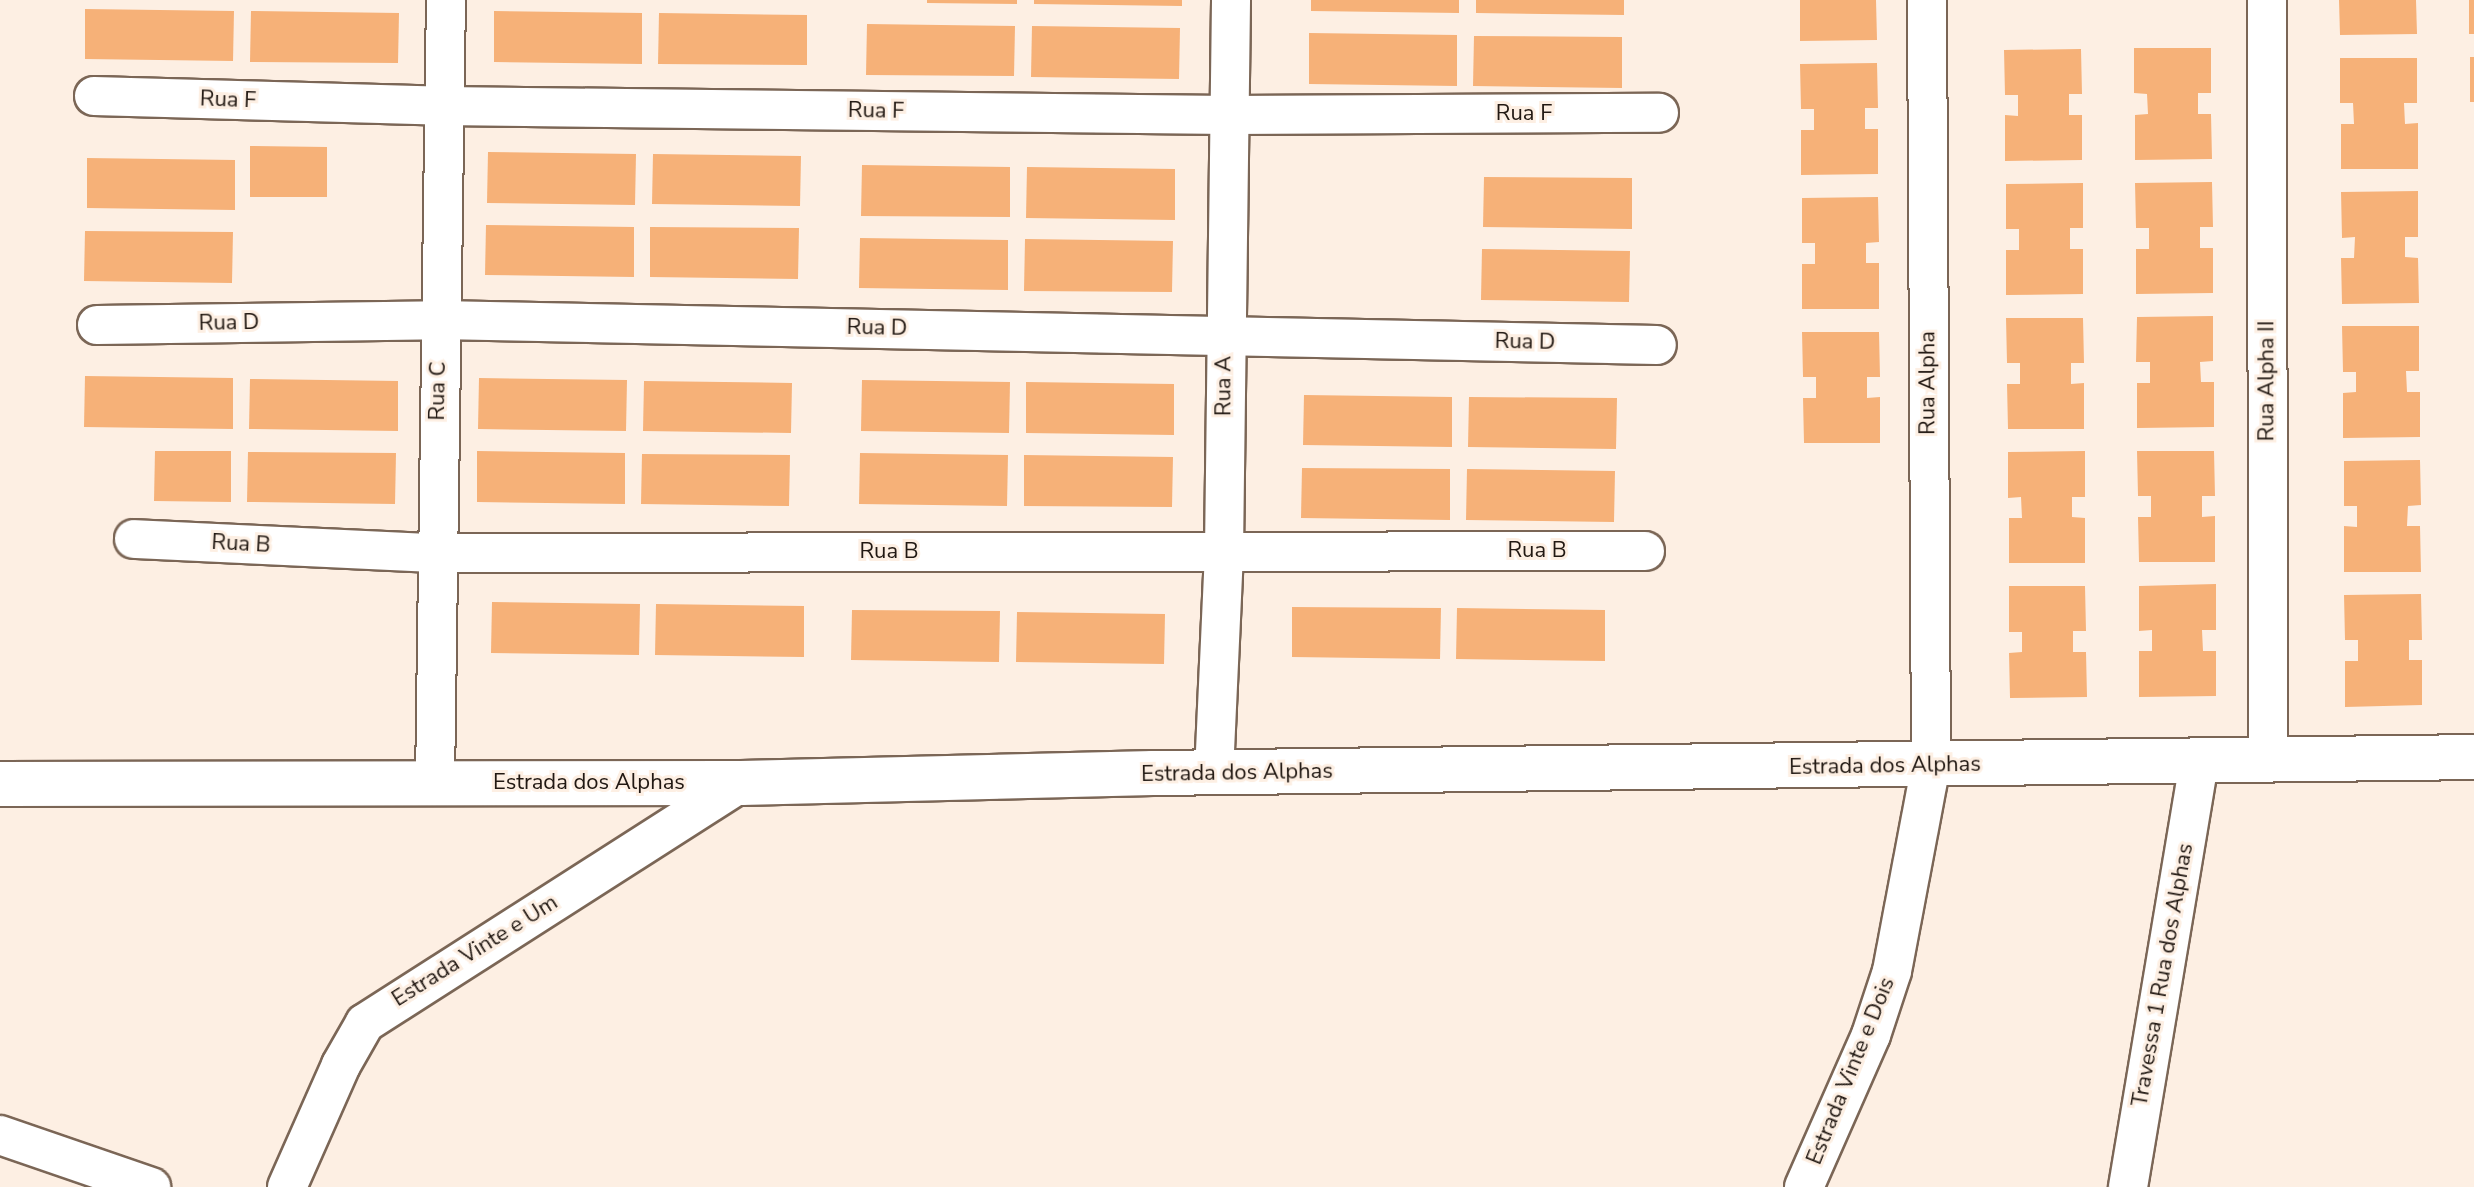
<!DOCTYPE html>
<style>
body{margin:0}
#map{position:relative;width:2474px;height:1187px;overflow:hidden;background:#fdefe3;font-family:"Nunito Sans",sans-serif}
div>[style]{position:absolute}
.building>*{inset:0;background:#f6b178}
.roads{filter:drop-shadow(2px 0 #7b6656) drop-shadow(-2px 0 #7b6656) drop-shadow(0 2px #7b6656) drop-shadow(0 -2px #7b6656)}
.street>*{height:38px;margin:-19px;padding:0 19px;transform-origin:19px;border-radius:19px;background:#fff}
.secondary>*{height:44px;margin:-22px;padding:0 22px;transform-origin:22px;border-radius:22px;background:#fff}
span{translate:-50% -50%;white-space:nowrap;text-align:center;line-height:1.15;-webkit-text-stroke:6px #fdefe3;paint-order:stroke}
.street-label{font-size:22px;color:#211812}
</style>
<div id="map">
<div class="building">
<i style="clip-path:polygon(927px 0,1017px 0,1017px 4px,927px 3px)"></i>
<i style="clip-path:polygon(1034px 0,1182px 0,1182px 6px,1034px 4px)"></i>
<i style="clip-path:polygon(1311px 0,1459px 0,1459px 13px,1311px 11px)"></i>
<i style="clip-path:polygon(1476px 0,1624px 0,1624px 15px,1476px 13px)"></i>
<i style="clip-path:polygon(1800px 0,1876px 0,1877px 40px,1800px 41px)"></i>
<i style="clip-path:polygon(2339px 0,2416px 0,2417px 34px,2340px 35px)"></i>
<i style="clip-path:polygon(2469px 0,2474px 0,2474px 34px,2469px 34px)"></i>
<i style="clip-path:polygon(85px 9px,234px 11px,233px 61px,85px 59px)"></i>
<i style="clip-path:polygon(251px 11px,399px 13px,398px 63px,250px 62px)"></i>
<i style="clip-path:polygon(494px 11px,642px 13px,642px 64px,494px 62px)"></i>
<i style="clip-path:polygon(659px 13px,807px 15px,807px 65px,658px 64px)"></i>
<i style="clip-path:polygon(867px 24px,1015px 26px,1014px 76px,866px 75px)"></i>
<i style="clip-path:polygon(1032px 26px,1180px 28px,1179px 79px,1031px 77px)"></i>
<i style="clip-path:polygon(1309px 33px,1457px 35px,1457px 86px,1309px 84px)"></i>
<i style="clip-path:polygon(1474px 36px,1622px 37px,1622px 88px,1473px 86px)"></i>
<i style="clip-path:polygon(2134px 48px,2211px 48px,2211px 93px,2198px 93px,2198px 114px,2211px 114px,2212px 159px,2135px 160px,2135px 115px,2148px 114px,2147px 94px,2134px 93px)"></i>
<i style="clip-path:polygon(2081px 49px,2082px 94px,2069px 94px,2069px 115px,2082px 115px,2082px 160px,2005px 161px,2005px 115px,2018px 116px,2018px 95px,2005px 95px,2004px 50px)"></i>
<i style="clip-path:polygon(2470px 57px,2474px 57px,2474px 102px,2470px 102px)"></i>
<i style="clip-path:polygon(2340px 58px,2417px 58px,2417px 103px,2404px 103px,2405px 124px,2418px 123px,2418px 169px,2341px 169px,2341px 124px,2354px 124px,2353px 103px,2340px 103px)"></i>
<i style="clip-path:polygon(1877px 63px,1878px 108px,1865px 108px,1865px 129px,1878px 129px,1878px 174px,1801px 175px,1801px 130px,1814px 130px,1814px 109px,1801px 109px,1800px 64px)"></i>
<i style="clip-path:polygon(250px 146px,327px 147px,327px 197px,250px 197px)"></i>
<i style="clip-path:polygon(488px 152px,636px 154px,635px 205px,487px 203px)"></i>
<i style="clip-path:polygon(653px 154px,801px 156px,800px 206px,652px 204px)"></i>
<i style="clip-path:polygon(87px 158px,235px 160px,235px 210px,87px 208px)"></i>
<i style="clip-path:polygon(862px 165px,1010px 167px,1010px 217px,861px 216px)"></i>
<i style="clip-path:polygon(1027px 167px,1175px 169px,1175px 220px,1026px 218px)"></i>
<i style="clip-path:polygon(1484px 177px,1632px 178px,1632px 229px,1483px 227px)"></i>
<i style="clip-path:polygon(2212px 182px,2213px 227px,2200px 227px,2200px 248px,2213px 248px,2213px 293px,2136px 294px,2136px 249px,2149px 249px,2149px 228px,2136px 228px,2135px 183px)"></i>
<i style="clip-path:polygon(2083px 183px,2083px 228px,2070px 228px,2070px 249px,2083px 249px,2083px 294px,2006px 295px,2006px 250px,2019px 250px,2019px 229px,2006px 229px,2006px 184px)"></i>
<i style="clip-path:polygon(2418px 191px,2418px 237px,2405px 237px,2405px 257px,2418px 258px,2419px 303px,2342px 304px,2341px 258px,2354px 258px,2355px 237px,2342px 238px,2341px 192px)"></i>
<i style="clip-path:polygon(1878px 197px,1879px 242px,1866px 243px,1866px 263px,1879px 263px,1879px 309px,1802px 309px,1802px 264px,1815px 264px,1815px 243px,1802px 243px,1802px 198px)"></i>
<i style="clip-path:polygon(486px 225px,634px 227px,634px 277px,485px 275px)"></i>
<i style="clip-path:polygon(650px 227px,799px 228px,798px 279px,650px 277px)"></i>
<i style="clip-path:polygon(85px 231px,233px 232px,232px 283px,84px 281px)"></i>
<i style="clip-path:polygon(860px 238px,1008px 240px,1008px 290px,859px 288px)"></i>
<i style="clip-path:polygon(1025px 239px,1173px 241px,1172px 292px,1024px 291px)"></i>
<i style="clip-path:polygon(1482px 249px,1630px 251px,1629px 302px,1481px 300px)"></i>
<i style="clip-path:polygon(2213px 316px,2213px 361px,2200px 362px,2201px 382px,2214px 382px,2214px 427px,2137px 428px,2137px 383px,2150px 383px,2150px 362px,2136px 362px,2137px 317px)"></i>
<i style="clip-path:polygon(2006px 318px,2083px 318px,2084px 363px,2071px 363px,2071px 384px,2084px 383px,2084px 429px,2008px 429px,2007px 384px,2020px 384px,2020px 363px,2007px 363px)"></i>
<i style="clip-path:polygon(2342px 326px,2419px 326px,2419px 371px,2406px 371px,2407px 392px,2420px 392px,2420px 437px,2343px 438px,2343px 393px,2356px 392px,2356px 372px,2343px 372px)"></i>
<i style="clip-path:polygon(1802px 332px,1879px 332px,1880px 377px,1867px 377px,1867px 398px,1880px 397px,1880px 443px,1804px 443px,1803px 398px,1816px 398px,1816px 377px,1803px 377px)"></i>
<i style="clip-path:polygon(85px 376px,233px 378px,233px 429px,84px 427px)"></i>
<i style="clip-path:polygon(479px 378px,627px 380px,626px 431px,478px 429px)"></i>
<i style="clip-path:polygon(250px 379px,398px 381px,398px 431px,249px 429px)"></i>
<i style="clip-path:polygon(862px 380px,1010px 382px,1009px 433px,861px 431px)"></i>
<i style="clip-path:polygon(644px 381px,792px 383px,791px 433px,643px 431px)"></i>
<i style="clip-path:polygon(1026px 382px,1174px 384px,1174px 435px,1026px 433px)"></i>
<i style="clip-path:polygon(1304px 395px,1452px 397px,1452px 447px,1303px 445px)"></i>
<i style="clip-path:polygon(1469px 397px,1617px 398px,1616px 449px,1468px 447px)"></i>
<i style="clip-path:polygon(155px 451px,231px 451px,231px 502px,154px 501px)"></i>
<i style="clip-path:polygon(477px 451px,625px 453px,625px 504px,477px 502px)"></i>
<i style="clip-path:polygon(2085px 451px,2085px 497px,2072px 497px,2072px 517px,2085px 518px,2085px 563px,2009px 563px,2009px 518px,2022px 518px,2021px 497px,2008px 498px,2008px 452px)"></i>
<i style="clip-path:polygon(2137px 451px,2214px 451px,2215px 496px,2202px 496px,2202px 517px,2215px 516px,2215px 562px,2139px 562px,2138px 517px,2151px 517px,2151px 496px,2138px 496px)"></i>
<i style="clip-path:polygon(248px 452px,396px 453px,395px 504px,247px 502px)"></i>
<i style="clip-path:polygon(860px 453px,1008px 455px,1007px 506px,859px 504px)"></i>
<i style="clip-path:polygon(642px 454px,790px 455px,789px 506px,641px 504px)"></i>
<i style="clip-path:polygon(1024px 455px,1173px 457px,1172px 507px,1024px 506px)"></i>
<i style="clip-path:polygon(2420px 460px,2421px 505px,2408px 506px,2407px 526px,2420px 526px,2421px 572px,2344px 572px,2344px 526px,2357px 527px,2357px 506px,2344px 506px,2344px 461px)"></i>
<i style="clip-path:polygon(1302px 468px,1450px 469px,1450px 520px,1301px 518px)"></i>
<i style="clip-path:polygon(1467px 469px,1615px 471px,1614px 522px,1466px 520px)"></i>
<i style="clip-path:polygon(2216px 584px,2216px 630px,2202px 630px,2203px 651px,2216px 651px,2216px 696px,2139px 697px,2139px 651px,2152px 651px,2152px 630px,2139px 631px,2139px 586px)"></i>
<i style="clip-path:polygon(2009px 586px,2085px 586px,2086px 631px,2073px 631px,2073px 652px,2086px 652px,2087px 697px,2010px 698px,2009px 653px,2022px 652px,2022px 632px,2009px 632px)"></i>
<i style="clip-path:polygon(2421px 594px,2422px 640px,2409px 640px,2409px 660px,2422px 660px,2422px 705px,2345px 707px,2345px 661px,2358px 661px,2358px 640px,2345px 640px,2344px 595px)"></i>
<i style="clip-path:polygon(492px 602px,640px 604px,639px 655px,491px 653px)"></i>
<i style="clip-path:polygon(656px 604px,804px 606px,804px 657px,655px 655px)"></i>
<i style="clip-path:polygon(1292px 607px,1441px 608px,1440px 659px,1292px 657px)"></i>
<i style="clip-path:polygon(1457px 608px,1605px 610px,1605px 661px,1456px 659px)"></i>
<i style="clip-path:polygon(852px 610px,1000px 611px,999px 662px,851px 660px)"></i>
<i style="clip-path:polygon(1017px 612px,1165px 614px,1164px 664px,1016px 662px)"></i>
</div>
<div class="roads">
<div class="street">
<i style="left:2267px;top:0;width:762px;rotate:89.92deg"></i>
<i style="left:94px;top:96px;width:349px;rotate:1.6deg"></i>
<i style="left:443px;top:106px;width:786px;rotate:0.66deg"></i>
<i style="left:1229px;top:115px;width:430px;rotate:-0.3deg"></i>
<i style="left:97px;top:325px;width:342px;rotate:-0.8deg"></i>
<i style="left:439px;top:320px;width:1218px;rotate:1.18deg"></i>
<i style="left:134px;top:539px;width:302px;rotate:2.7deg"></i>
<i style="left:436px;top:553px;width:1209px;rotate:-0.09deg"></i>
<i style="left:1214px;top:773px;width:222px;rotate:-87.4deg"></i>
<i style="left:1224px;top:551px;width:551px;rotate:-89.27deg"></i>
<i style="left:435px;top:783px;width:783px;rotate:-89.2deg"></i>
<i style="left:0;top:1135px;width:160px;rotate:19deg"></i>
<i style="left:287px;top:1187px;width:133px;rotate:-66.1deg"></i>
<i style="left:341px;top:1065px;width:48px;rotate:-60.3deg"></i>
<i style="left:365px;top:1023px;width:446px;rotate:-32.6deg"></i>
<i style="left:1804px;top:1187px;width:166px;rotate:-66.2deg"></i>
<i style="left:1871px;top:1035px;width:67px;rotate:-71.8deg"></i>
<i style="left:1892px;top:971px;width:210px;rotate:-79.3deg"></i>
<i style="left:1931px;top:765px;width:765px;rotate:-90.3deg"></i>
<i style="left:2128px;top:1187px;width:431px;rotate:-80.5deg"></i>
</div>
<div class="secondary">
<i style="left:0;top:784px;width:741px;rotate:-0.08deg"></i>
<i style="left:741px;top:783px;width:412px;rotate:-1.4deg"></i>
<i style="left:1153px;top:773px;width:1321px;rotate:-0.69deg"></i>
</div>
</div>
<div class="street-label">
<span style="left:228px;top:100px;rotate:2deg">Rua F</span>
<span style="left:876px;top:111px;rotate:1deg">Rua F</span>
<span style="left:1524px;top:114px">Rua F</span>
<span style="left:229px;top:323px;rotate:-1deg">Rua D</span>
<span style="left:877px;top:328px;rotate:1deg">Rua D</span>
<span style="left:1525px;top:342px;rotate:1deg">Rua D</span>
<span style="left:2267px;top:381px;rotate:-90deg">Rua Alpha II</span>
<span style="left:1928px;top:383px;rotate:-90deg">Rua Alpha</span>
<span style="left:1224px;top:386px;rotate:-90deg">Rua A</span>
<span style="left:438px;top:391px;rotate:-89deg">Rua C</span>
<span style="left:241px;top:544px;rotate:3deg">Rua B</span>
<span style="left:1537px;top:551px">Rua B</span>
<span style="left:889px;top:552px">Rua B</span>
<span style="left:1885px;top:766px;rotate:-1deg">Estrada dos Alphas</span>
<span style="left:1237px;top:773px;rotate:-1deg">Estrada dos Alphas</span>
<span style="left:589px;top:783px">Estrada dos Alphas</span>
<span style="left:475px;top:951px;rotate:-32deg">Estrada Vinte e Um</span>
<span style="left:2163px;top:975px;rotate:-80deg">Travessa 1 Rua dos Alphas</span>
<span style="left:1851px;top:1071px;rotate:-68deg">Estrada Vinte e Dois</span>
</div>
</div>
